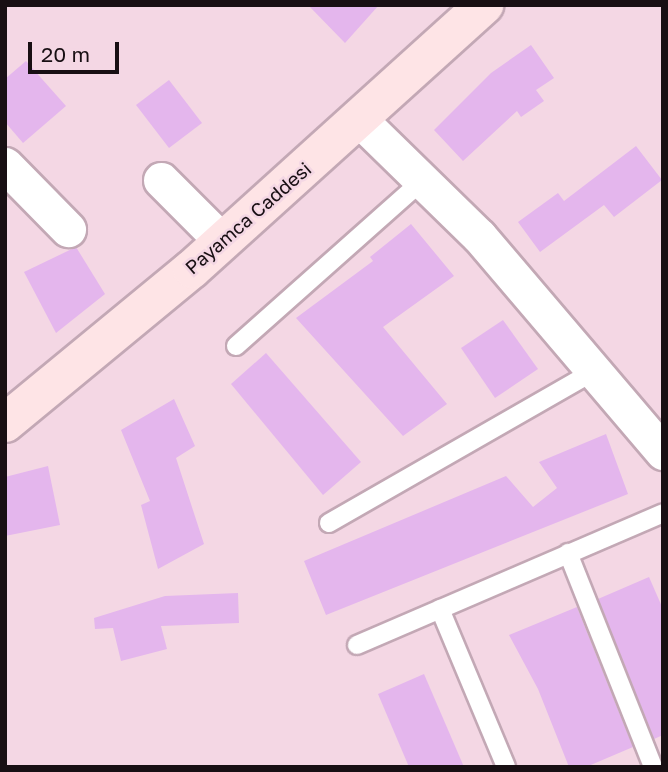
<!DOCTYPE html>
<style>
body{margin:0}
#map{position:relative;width:668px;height:772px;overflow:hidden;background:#f4d7e4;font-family:"Golos Text",sans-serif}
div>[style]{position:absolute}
.building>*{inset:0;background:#e4b6ed}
.roads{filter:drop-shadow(2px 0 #c3a8b5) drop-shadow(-2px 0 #c3a8b5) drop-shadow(0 2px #c3a8b5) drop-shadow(0 -2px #c3a8b5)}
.lane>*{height:18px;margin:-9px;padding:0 9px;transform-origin:9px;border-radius:9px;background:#fff}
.street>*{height:35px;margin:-17.5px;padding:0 17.5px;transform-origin:17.5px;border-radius:17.5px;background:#fff}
.secondary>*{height:38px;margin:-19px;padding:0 19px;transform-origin:19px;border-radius:19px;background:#fee4e6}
span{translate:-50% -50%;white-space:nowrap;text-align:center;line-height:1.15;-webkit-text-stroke:5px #f4d7e4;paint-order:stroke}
.street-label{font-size:19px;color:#180f13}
.frame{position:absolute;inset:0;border:7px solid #180f13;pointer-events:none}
.scale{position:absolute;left:28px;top:42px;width:91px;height:32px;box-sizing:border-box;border:4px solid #180f13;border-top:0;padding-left:9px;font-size:21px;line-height:24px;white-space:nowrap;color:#180f13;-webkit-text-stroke:5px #f4d7e4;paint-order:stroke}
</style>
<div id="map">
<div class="building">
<i style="clip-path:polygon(308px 5px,379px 5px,345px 43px)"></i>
<i style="clip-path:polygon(531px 45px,554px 78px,536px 90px,544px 101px,521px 117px,517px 111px,463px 161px,434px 130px,491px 73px)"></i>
<i style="clip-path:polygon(26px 61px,66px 106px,23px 143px,5px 122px,5px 79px)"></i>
<i style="clip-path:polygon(169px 80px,202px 123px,169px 148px,136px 105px)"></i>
<i style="clip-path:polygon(636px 146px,662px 180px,614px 217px,604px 205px,540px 252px,518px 222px,558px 193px,564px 201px)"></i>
<i style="clip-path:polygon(411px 224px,454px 276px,383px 327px,447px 404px,403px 436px,296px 318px,373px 261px,370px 257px)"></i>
<i style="clip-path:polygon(76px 247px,105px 294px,56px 333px,24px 272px)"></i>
<i style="clip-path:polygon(503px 320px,538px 369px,495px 398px,461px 348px)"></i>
<i style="clip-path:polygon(266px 353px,361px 462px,323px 495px,231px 384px)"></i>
<i style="clip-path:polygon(174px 399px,195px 446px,176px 458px,204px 544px,158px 569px,141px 505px,150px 501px,121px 430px)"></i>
<i style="clip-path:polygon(606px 434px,628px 494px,326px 615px,304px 561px,506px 476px,533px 507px,557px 488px,539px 462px)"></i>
<i style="clip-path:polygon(48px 466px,60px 525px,5px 536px,5px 477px)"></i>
<i style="clip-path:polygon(649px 577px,663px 609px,663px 735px,654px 739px,598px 599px)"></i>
<i style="clip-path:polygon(238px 593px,239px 623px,161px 626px,167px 649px,121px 661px,113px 628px,95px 629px,94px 618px,165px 596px)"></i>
<i style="clip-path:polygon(577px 607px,633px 747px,586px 767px,569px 767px,538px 689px,509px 635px)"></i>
<i style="clip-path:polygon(424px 674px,464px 767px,409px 767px,378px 694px)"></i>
</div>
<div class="roads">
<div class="lane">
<i style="left:236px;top:346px;width:250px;rotate:-41.6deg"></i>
<i style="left:329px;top:523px;width:308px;rotate:-29.8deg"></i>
<i style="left:568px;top:553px;width:230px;rotate:68.3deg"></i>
<i style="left:440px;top:609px;width:171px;rotate:67.3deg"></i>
<i style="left:357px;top:645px;width:333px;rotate:-23.3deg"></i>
</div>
<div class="street">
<i style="left:360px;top:120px;width:166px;rotate:44.3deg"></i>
<i style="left:479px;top:236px;width:284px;rotate:49.6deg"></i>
<i style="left:5px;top:165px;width:90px;rotate:45.5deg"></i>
<i style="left:161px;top:180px;width:86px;rotate:45deg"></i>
</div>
<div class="secondary">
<i style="left:5px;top:423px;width:242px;rotate:-39.5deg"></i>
<i style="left:192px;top:269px;width:394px;rotate:-42.1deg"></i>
</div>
</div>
<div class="street-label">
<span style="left:248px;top:218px;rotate:-41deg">Payamca Caddesi</span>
</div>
<div class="frame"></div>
<div class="scale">20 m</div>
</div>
